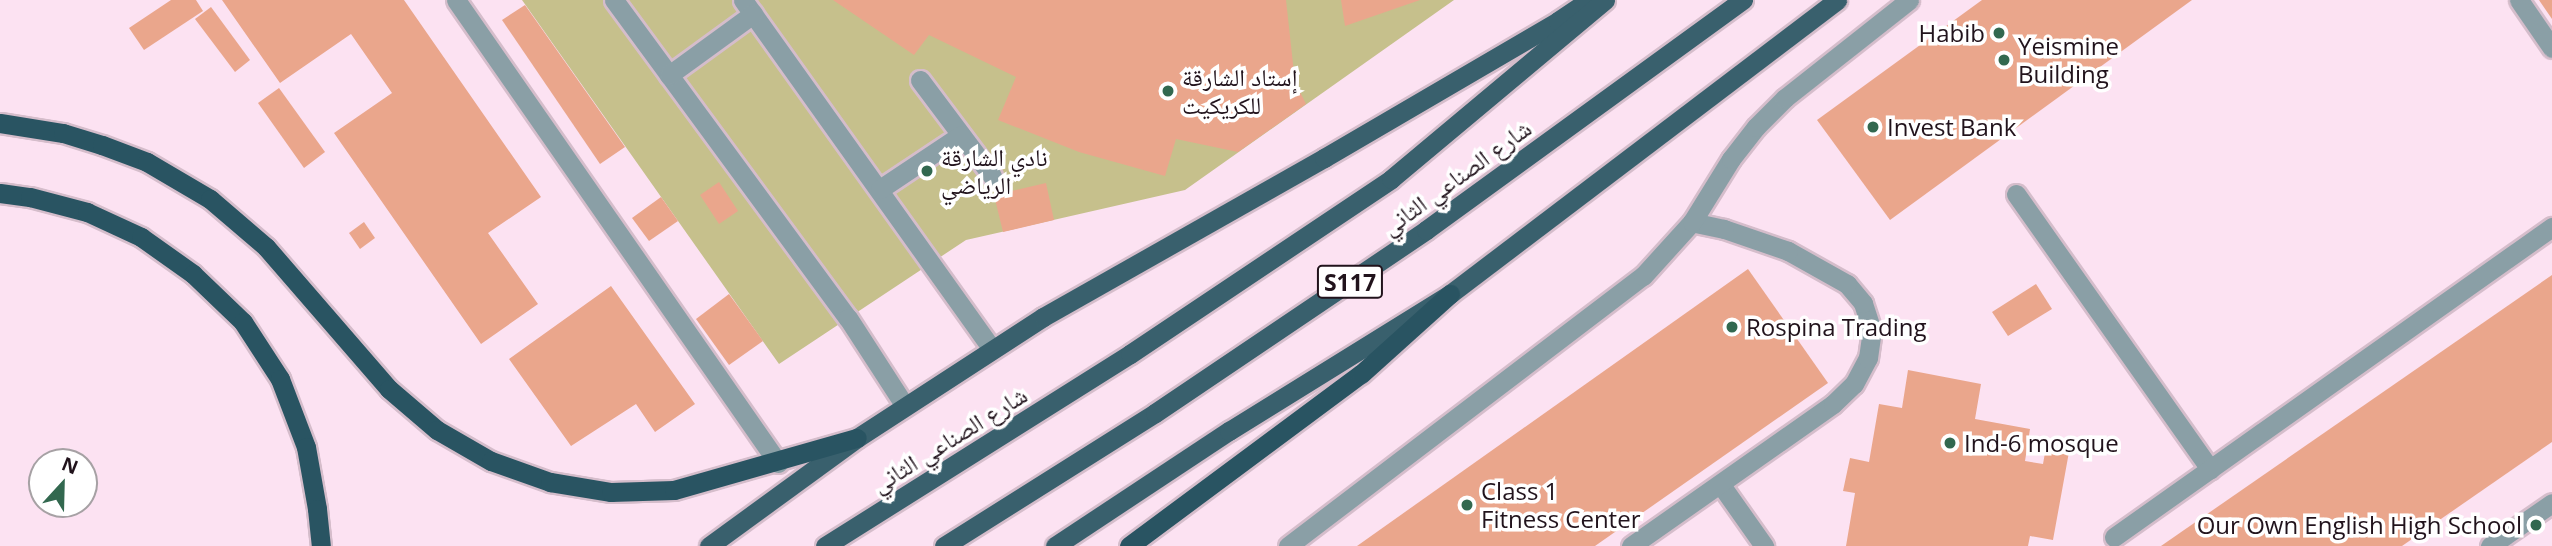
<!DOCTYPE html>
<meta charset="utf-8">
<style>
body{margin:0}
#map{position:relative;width:2552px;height:546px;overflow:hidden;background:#fce2f2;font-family:"Open Sans","Noto Naskh Arabic",sans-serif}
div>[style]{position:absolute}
.green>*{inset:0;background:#c6c08c}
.building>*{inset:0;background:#eaa68c}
.roads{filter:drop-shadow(2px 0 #d5bdcb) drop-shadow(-2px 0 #d5bdcb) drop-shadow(0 2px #d5bdcb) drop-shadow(0 -2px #d5bdcb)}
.service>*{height:19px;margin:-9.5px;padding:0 9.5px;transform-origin:9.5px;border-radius:9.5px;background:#8a9fa6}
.minor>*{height:19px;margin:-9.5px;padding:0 9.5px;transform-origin:9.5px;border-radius:9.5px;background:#8a9fa6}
.primary>*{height:19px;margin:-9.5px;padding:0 9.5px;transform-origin:9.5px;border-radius:9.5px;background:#39606d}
.trunk>*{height:19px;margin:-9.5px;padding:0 9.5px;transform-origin:9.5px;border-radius:9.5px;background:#295462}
.dots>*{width:19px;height:19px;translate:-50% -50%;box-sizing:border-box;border:4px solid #fff;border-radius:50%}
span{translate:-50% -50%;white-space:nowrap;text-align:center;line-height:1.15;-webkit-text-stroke:7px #fff;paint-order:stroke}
.shield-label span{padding:2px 5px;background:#fff;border:2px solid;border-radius:5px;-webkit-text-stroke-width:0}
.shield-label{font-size:23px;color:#21131c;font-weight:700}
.poi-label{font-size:24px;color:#21131c}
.right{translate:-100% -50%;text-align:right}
.left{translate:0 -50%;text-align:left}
.street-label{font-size:24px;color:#21131c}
.north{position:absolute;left:28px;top:448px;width:70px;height:70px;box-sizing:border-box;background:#fff;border:2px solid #a6a1a4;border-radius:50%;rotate:22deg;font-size:19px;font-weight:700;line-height:28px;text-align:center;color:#21131c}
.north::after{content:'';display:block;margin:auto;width:24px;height:32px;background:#32684f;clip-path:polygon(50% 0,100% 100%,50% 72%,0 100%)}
</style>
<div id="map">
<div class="green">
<i style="clip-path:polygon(522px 0,1454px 0,1185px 190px,966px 240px,779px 364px)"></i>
</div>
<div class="building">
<i style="clip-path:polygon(171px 0,196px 0,203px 11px,144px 50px,129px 28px)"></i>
<i style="clip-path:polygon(222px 0,404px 0,541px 197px,488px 233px,538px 304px,481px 344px,334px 133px,392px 93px,351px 34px,280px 83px)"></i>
<i style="clip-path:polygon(833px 0,1286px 0,1295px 82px,1306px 104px,1238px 152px,1176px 139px,1165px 176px,1079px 152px,998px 120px,1016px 77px,929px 35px,914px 55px)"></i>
<i style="clip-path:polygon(1341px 0,1420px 0,1345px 26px)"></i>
<i style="clip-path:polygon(1982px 0,2192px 0,1890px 220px,1817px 120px)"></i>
<i style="clip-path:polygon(2539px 0,2552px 0,2552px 19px)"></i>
<i style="clip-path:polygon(525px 5px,625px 147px,600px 164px,502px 20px)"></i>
<i style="clip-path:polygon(211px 7px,250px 60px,235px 72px,195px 19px)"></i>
<i style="clip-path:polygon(279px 88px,325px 152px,304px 168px,258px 103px)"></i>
<i style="clip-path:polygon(719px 182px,738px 211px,719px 224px,700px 195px)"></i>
<i style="clip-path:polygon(1046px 183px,1054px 220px,1003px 232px,994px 195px)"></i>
<i style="clip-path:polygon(661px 197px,678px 221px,649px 241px,632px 218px)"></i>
<i style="clip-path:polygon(364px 222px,375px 238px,360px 249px,349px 233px)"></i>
<i style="clip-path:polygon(1748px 269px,1828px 383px,1595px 546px,1357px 546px)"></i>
<i style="clip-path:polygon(2552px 275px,2552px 442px,2402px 546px,2161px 546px)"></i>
<i style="clip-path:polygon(2036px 284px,2052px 309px,2008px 336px,1992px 312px)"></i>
<i style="clip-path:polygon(611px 286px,695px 404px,655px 432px,636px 404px,571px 446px,509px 359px)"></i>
<i style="clip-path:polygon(729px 294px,763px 341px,729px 365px,696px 319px)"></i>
<i style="clip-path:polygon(1908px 370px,1981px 384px,1975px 419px,2030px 429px,2025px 461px,2043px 464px,2046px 447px,2069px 452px,2053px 540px,2030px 536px,2028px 546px,1846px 546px,1855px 493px,1843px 491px,1850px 458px,1869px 462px,1879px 404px,1902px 408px)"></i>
</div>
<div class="roads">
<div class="service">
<i style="left:456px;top:0;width:564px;rotate:55.18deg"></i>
<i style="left:614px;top:0;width:395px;rotate:53.7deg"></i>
<i style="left:848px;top:318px;width:105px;rotate:57.1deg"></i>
<i style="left:743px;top:0;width:429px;rotate:54.5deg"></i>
<i style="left:2519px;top:0;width:58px;rotate:55.5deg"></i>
<i style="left:669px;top:75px;width:104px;rotate:-36deg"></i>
<i style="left:920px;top:80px;width:120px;rotate:53.1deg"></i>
<i style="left:880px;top:189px;width:97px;rotate:-33.7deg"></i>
<i style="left:2016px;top:194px;width:337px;rotate:54.8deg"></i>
<i style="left:1721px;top:485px;width:75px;rotate:54.8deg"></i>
<i style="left:2114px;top:537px;width:537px;rotate:-35.29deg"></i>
<i style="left:1631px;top:546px;width:247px;rotate:-35.1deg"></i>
<i style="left:1833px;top:404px;width:29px;rotate:-44deg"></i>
<i style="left:1854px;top:384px;width:30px;rotate:-62deg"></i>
<i style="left:1868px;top:358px;width:27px;rotate:-82deg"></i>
<i style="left:1872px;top:331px;width:29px;rotate:-108deg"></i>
<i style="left:1863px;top:303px;width:25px;rotate:-130deg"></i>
<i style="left:1847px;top:284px;width:68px;rotate:-150.8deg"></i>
<i style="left:1788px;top:251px;width:68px;rotate:-161deg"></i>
<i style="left:1724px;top:229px;width:33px;rotate:-168deg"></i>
</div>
<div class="minor">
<i style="left:1288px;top:546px;width:446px;rotate:-37.3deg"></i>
<i style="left:1643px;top:276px;width:73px;rotate:-47.8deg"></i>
<i style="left:1692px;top:222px;width:74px;rotate:-58.2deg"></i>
<i style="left:1731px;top:159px;width:41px;rotate:-52deg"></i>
<i style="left:1756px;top:127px;width:41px;rotate:-45deg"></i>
<i style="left:1785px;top:98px;width:158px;rotate:-38.3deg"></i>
<i style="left:2490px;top:546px;width:75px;rotate:-34.7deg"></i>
</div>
<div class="primary">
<i style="left:709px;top:546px;width:183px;rotate:-36.1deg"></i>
<i style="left:857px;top:438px;width:222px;rotate:-33deg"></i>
<i style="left:1043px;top:317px;width:323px;rotate:-29.5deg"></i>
<i style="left:1324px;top:158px;width:271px;rotate:-30.3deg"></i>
<i style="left:1558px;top:21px;width:37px;rotate:-34deg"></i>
<i style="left:825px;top:546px;width:360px;rotate:-32.2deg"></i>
<i style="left:1130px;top:354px;width:314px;rotate:-33.8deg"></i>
<i style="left:1391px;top:179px;width:279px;rotate:-39.9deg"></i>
<i style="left:944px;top:546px;width:249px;rotate:-32.2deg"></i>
<i style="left:1155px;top:413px;width:327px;rotate:-34deg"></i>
<i style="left:1426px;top:230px;width:392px;rotate:-36deg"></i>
<i style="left:1055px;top:546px;width:209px;rotate:-33.5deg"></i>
<i style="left:1229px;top:431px;width:260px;rotate:-31.8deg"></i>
<i style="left:1450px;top:294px;width:486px;rotate:-37.2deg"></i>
</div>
<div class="trunk">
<i style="left:0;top:123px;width:64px;rotate:9deg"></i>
<i style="left:63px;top:133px;width:41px;rotate:17.1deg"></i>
<i style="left:102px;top:145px;width:48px;rotate:20.7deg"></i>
<i style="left:147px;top:162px;width:73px;rotate:30.4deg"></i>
<i style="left:210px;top:199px;width:74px;rotate:40.6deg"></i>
<i style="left:266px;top:247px;width:188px;rotate:49.1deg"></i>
<i style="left:389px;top:389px;width:63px;rotate:40.5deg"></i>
<i style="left:437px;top:430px;width:62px;rotate:29.9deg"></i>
<i style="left:491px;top:461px;width:63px;rotate:19.6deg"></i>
<i style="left:550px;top:482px;width:62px;rotate:9.3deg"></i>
<i style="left:611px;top:492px;width:63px;rotate:-1.8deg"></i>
<i style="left:674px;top:490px;width:190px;rotate:-15.9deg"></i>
<i style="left:0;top:193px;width:30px;rotate:8deg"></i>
<i style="left:30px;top:197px;width:59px;rotate:14.7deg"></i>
<i style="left:87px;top:212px;width:60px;rotate:24.8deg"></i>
<i style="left:141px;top:237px;width:64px;rotate:35.4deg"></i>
<i style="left:193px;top:274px;width:69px;rotate:43.8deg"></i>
<i style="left:243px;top:322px;width:68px;rotate:57deg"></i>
<i style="left:280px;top:379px;width:73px;rotate:69.1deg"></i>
<i style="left:306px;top:447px;width:63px;rotate:79.9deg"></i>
<i style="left:317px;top:509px;width:37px;rotate:84deg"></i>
<i style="left:1129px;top:546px;width:289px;rotate:-36.6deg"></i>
<i style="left:1361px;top:374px;width:120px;rotate:-42deg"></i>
</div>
</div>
<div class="dots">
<i style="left:1999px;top:33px;background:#32684f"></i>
<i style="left:2004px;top:60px;background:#32684f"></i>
<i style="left:1168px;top:91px;background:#32684f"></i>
<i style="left:1873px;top:127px;background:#32684f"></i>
<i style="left:927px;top:171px;background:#32684f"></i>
<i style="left:1732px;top:327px;background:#32684f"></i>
<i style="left:1950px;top:443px;background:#32684f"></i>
<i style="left:1467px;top:505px;background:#32684f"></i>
<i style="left:2536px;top:525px;background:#32684f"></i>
</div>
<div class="shield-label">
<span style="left:1350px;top:282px">S117</span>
</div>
<div class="poi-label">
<span class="right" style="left:1985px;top:33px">Habib</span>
<span class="left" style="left:2018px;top:60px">Yeismine<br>Building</span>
<span class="left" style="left:1182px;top:91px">إستاد الشارقة<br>للكريكيت</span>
<span class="left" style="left:1887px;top:127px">Invest Bank</span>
<span class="left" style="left:941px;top:171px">نادي الشارقة<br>الرياضي</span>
<span class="left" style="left:1746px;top:327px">Rospina Trading</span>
<span class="left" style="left:1964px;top:443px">Ind-6 mosque</span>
<span class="left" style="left:1481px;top:505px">Class 1<br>Fitness Center</span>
<span class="right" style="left:2522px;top:525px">Our Own English High School</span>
</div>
<div class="street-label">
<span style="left:1456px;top:177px;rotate:-36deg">شارع الصناعي الثاني</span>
<span style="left:949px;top:439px;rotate:-32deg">شارع الصناعي الثاني</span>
</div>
<div class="north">N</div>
</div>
